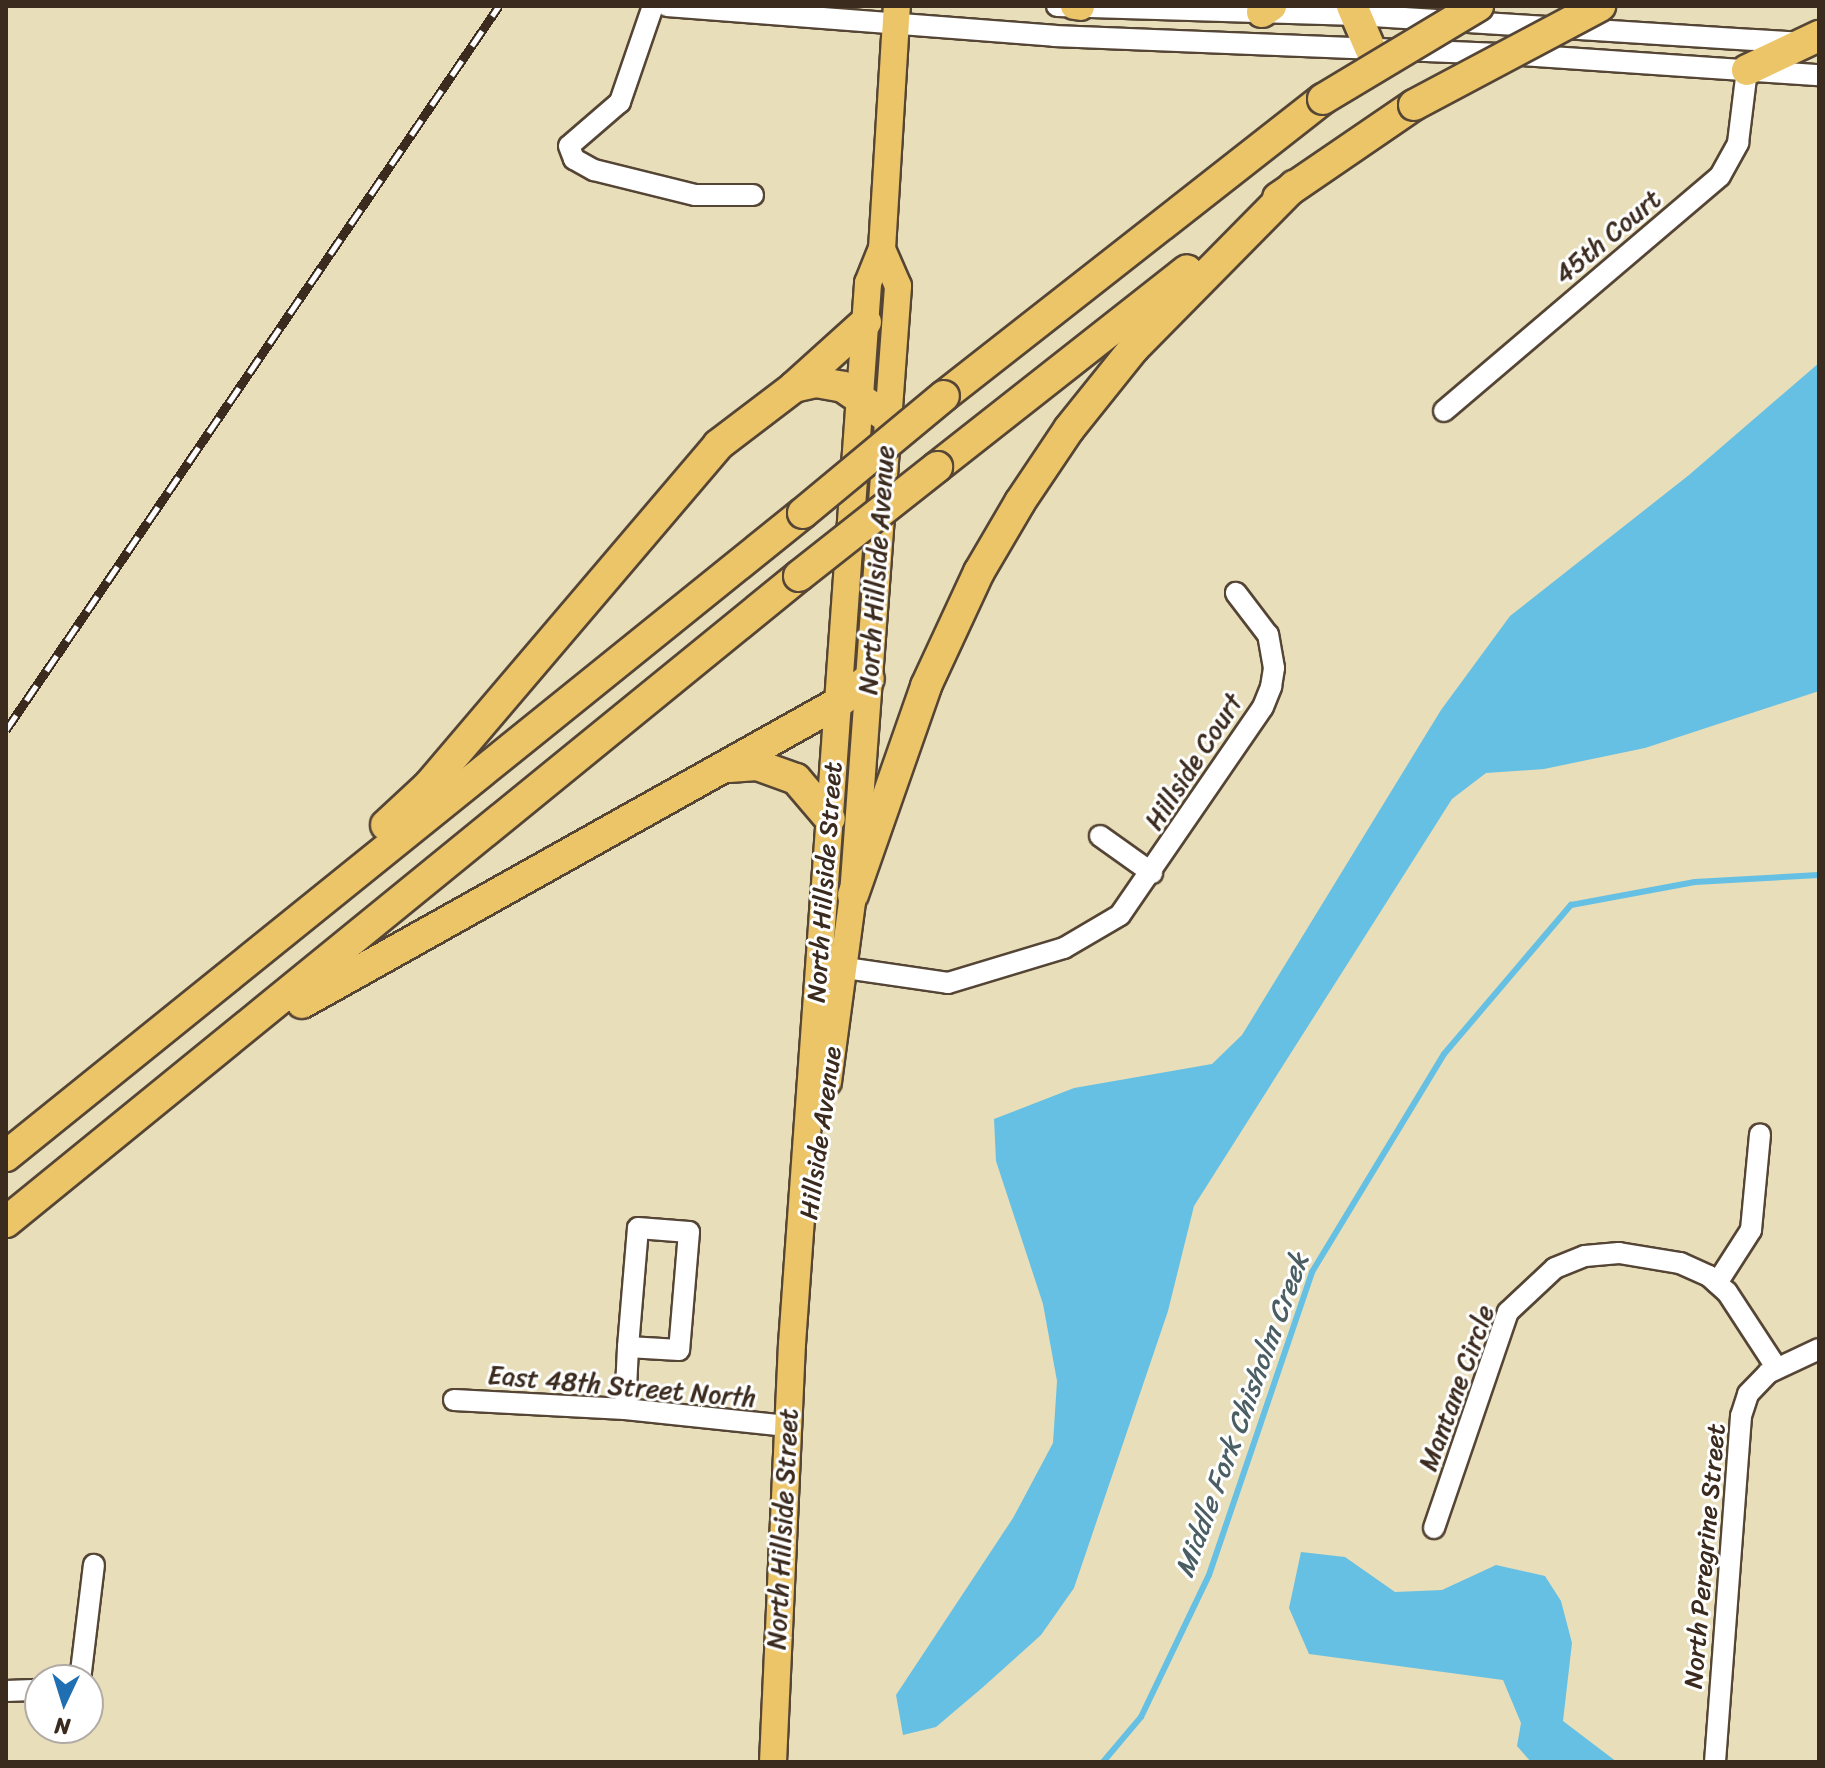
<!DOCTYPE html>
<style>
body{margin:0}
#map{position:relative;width:1825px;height:1768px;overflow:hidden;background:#e8deba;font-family:Sriracha,sans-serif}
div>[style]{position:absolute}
.water>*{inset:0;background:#66c0e3}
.stream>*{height:6px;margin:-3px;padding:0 3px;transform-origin:3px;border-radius:3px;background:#66c0e3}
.roads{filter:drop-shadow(2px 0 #554535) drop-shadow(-2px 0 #554535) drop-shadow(0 2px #554535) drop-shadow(0 -2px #554535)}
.minor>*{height:20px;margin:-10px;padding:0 10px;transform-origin:10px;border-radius:10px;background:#fff}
.major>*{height:26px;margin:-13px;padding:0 13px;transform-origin:13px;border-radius:13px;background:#edc569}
.highway>*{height:30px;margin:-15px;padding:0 15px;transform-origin:15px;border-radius:15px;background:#edc569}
.rail>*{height:9px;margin-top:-4.5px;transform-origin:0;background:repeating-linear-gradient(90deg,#fff 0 18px,#3b2a1e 0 36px);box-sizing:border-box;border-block:2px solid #3b2a1e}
.bridges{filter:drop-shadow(2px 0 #554535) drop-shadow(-2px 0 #554535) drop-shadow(0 2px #554535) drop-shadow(0 -2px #554535)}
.highway-bridge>*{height:30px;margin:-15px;padding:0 15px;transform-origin:15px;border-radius:15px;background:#edc569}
span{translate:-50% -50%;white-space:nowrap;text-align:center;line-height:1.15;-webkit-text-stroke:6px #fff;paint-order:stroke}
.street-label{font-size:26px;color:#3b2a1e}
.water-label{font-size:28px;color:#4a5e63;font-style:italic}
.frame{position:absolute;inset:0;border:8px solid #3b2a1e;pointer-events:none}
.north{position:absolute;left:24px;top:1664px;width:80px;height:80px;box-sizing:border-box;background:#fff;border:2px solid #b1aaa5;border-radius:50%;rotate:184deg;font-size:22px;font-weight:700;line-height:32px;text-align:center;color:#3b2a1e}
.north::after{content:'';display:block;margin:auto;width:28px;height:36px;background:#1f6fb2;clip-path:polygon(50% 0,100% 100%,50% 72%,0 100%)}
</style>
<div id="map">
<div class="water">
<i style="clip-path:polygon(1819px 363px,1819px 691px,1645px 748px,1544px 769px,1486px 773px,1452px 799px,1194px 1206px,1168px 1311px,1074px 1588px,1041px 1635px,982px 1688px,936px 1727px,903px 1735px,896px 1695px,1013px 1518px,1053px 1443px,1057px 1381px,1043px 1304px,996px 1161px,994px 1119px,1074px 1088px,1212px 1064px,1242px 1035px,1441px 710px,1510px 616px,1689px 475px)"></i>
<i style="clip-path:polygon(1301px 1552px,1345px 1557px,1395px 1592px,1442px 1590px,1496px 1565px,1545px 1576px,1561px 1601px,1572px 1643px,1563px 1721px,1617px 1762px,1531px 1762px,1517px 1746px,1521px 1723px,1503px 1680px,1309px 1654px,1289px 1608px)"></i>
</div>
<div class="stream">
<i style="left:1103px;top:1762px;width:59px;rotate:-49.8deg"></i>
<i style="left:1141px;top:1717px;width:157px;rotate:-64.4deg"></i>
<i style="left:1209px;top:1575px;width:320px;rotate:-71.2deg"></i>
<i style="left:1312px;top:1272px;width:255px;rotate:-58.8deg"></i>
<i style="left:1444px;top:1054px;width:196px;rotate:-49.6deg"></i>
<i style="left:1571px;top:905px;width:126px;rotate:-10.5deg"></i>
<i style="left:1695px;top:882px;width:124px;rotate:-3.2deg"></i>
</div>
<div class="roads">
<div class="minor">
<i style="left:653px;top:6px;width:102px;rotate:109deg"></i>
<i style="left:620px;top:102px;width:67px;rotate:139.2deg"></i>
<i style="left:569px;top:146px;width:14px;rotate:69deg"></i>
<i style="left:574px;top:159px;width:23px;rotate:29deg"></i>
<i style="left:594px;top:170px;width:104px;rotate:13.9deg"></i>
<i style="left:695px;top:195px;width:58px"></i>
<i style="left:667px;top:6px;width:388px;rotate:4.4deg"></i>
<i style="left:1054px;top:36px;width:453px;rotate:2.3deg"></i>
<i style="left:1507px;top:54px;width:313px;rotate:3.9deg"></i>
<i style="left:1057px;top:6px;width:300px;rotate:1.7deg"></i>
<i style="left:1357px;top:15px;width:443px;rotate:3.6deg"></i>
<i style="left:1444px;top:411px;width:362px;rotate:-40.4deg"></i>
<i style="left:1720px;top:176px;width:38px;rotate:-61deg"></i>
<i style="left:1738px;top:143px;width:74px;rotate:-83deg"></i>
<i style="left:1100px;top:836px;width:64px;rotate:35.4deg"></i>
<i style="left:832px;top:966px;width:117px;rotate:8.3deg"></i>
<i style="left:948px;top:983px;width:121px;rotate:-16.8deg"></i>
<i style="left:1064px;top:948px;width:65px;rotate:-30.5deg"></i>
<i style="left:1120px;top:915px;width:252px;rotate:-55.5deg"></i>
<i style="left:1263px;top:707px;width:22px;rotate:-68deg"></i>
<i style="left:1271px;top:687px;width:19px;rotate:-81deg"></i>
<i style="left:1274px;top:668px;width:34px;rotate:-100deg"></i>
<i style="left:1268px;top:635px;width:53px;rotate:-127.3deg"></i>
<i style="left:1717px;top:1283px;width:63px;rotate:-57.3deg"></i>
<i style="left:1751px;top:1230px;width:96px;rotate:-84.6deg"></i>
<i style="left:454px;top:1400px;width:171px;rotate:3deg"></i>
<i style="left:625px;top:1409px;width:163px;rotate:6deg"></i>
<i style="left:625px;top:1409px;width:62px;rotate:-87.2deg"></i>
<i style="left:628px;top:1347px;width:119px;rotate:-85.2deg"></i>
<i style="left:638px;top:1228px;width:51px;rotate:4.5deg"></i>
<i style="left:689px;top:1232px;width:118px;rotate:94.8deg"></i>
<i style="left:679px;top:1350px;width:51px;rotate:-176.6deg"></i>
<i style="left:1434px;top:1528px;width:228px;rotate:-71.1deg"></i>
<i style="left:1508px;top:1312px;width:64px;rotate:-43.1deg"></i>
<i style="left:1555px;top:1268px;width:32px;rotate:-22deg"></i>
<i style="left:1585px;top:1256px;width:34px;rotate:-5deg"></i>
<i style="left:1619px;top:1253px;width:62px;rotate:9.3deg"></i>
<i style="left:1680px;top:1263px;width:32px;rotate:24deg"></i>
<i style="left:1709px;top:1276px;width:24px;rotate:42deg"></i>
<i style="left:1727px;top:1292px;width:90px;rotate:56.8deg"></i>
<i style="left:80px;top:1680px;width:116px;rotate:-83.1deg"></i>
<i style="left:6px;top:1691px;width:34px;rotate:-2deg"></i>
<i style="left:1715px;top:1762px;width:347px;rotate:-85.7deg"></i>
<i style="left:1741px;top:1416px;width:23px;rotate:-72deg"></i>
<i style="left:1748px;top:1394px;width:29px;rotate:-46deg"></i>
<i style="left:1768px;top:1373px;width:56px;rotate:-25.2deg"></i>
</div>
<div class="major">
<i style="left:1074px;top:6px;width:7px;rotate:8deg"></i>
<i style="left:828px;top:1082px;width:189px;rotate:-82.4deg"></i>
<i style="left:853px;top:895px;width:611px;rotate:-85.77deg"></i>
<i style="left:898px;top:286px;width:40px;rotate:-113.4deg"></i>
<i style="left:773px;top:1762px;width:418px;rotate:-87.4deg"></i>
<i style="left:792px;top:1344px;width:1064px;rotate:-85.9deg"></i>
<i style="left:868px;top:283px;width:37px;rotate:-68deg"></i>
<i style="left:882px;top:249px;width:243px;rotate:-86.5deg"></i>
</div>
<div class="highway">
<i style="left:1352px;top:6px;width:46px;rotate:66.8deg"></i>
<i style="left:1262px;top:12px;width:11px;rotate:-34deg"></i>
<i style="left:1747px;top:70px;width:80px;rotate:-25.3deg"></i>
<i style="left:1278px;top:198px;width:165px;rotate:-34.4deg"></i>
<i style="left:794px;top:387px;width:23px;rotate:-13deg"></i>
<i style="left:816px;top:382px;width:27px;rotate:10deg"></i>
<i style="left:843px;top:387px;width:53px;rotate:34.3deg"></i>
<i style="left:944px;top:396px;width:482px;rotate:-38.1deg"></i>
<i style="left:937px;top:467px;width:318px;rotate:-38.2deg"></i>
<i style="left:729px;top:767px;width:28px;rotate:-4deg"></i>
<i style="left:757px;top:765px;width:41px;rotate:19.7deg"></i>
<i style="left:796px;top:779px;width:52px;rotate:49.6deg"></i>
<i style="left:386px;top:825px;width:59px;rotate:-42.9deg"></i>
<i style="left:429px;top:785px;width:446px;rotate:-49.6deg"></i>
<i style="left:718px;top:445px;width:96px;rotate:-37.3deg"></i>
<i style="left:794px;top:387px;width:97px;rotate:-42.1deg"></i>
<i style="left:853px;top:895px;width:221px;rotate:-70.7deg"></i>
<i style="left:926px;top:686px;width:126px;rotate:-65.1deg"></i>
<i style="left:979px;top:572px;width:81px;rotate:-59.6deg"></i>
<i style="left:1020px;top:502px;width:88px;rotate:-56.1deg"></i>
<i style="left:1069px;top:429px;width:104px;rotate:-51.3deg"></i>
<i style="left:1134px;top:348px;width:228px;rotate:-45.4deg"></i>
<i style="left:302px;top:1003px;width:614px;rotate:-29.24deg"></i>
<i style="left:838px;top:703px;width:39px;rotate:-38deg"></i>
<i style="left:6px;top:1156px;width:1024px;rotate:-38.9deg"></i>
<i style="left:6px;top:1222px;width:1023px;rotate:-39.17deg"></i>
</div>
</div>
<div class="rail">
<i style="left:6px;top:730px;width:876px;rotate:-55.75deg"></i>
</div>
<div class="bridges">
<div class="highway-bridge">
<i style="left:1323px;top:99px;width:181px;rotate:-31deg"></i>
<i style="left:1414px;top:105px;width:211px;rotate:-28deg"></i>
<i style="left:803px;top:513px;width:183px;rotate:-39.7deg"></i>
<i style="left:799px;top:576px;width:176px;rotate:-38.3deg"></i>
</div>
</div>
<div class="street-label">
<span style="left:1608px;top:237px;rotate:-40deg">45th Court</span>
<span style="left:877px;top:570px;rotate:-86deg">North Hillside Avenue</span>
<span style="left:1194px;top:762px;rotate:-57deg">Hillside Court</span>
<span style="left:825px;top:882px;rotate:-86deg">North Hillside Street</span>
<span style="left:821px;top:1133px;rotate:-82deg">Hillside Avenue</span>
<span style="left:622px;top:1387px;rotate:5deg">East 48th Street North</span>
<span style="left:1457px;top:1388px;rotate:-70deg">Mantane Circle</span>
<span style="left:783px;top:1529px;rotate:-87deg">North Hillside Street</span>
<span style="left:1705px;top:1556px;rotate:-85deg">North Peregrine Street</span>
</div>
<div class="water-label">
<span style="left:1242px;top:1415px;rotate:-70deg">Middle Fork Chisholm Creek</span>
</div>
<div class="frame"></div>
<div class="north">N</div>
</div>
